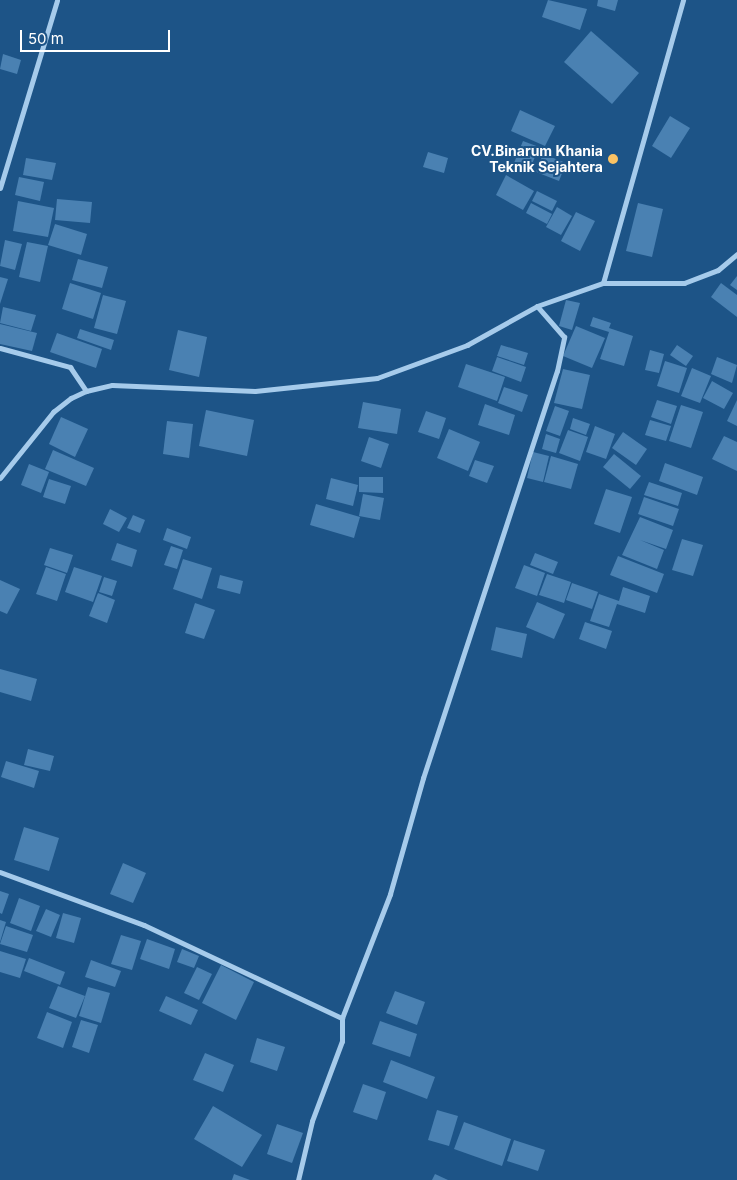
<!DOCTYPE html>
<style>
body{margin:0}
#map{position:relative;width:737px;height:1180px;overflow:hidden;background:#1d5487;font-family:Inter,sans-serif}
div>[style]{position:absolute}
.building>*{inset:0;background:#4a81b2}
.street>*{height:5px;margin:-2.5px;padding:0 2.5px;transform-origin:2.5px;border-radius:2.5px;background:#a6cbeb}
.dots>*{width:14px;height:14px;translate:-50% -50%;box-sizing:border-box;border:2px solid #1d5487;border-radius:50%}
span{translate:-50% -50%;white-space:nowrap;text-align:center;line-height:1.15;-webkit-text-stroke:4px #1d5487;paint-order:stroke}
.poi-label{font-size:14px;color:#fff;font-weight:700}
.right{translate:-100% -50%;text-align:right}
.scale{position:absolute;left:20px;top:30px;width:150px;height:22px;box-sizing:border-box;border:2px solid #fff;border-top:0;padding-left:6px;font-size:15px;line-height:18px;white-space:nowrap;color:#fff;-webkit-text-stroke:4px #1d5487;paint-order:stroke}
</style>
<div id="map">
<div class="building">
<i style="clip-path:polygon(548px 0,587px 9px,580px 30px,542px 17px)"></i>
<i style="clip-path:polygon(598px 0,618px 0,615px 11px,597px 6px)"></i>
<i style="clip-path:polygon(591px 31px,639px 73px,612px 104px,564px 62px)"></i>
<i style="clip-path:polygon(3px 54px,21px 60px,17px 74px,0 69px)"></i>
<i style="clip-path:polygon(520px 110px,555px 126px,545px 146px,511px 131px)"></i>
<i style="clip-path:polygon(670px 116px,690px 128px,671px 158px,652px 146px)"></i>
<i style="clip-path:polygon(523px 141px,539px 147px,530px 169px,514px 163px)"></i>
<i style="clip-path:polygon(428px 152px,448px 158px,444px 173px,423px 167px)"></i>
<i style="clip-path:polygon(543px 154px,566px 163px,559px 181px,536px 172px)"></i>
<i style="clip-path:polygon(26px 158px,56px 163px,52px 180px,23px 175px)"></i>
<i style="clip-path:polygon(506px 175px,534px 191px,523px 210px,496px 195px)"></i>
<i style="clip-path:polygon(19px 177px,44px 182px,40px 201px,15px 195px)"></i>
<i style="clip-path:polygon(537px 191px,557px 201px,552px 211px,532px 201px)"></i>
<i style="clip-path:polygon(57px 199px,92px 202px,90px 223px,55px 220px)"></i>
<i style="clip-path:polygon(18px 201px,54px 208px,48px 237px,13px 231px)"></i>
<i style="clip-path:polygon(531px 203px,552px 214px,547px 224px,526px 213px)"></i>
<i style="clip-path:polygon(638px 203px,663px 209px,652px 257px,626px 251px)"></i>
<i style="clip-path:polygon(557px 207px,572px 216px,561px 235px,546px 227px)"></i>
<i style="clip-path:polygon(576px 212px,595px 221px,580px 251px,561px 241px)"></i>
<i style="clip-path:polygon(55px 224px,87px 234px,81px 255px,48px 245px)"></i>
<i style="clip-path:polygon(5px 240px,22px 244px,15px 270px,0 266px)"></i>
<i style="clip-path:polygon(27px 242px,48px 246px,40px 282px,19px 277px)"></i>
<i style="clip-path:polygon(78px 259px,108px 267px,102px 288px,72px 280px)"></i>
<i style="clip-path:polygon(737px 276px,737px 290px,730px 285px)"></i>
<i style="clip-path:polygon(0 277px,8px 279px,0 304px)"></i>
<i style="clip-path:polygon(70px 283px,101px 293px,93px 319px,62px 309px)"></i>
<i style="clip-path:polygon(721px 283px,737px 295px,737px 317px,711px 297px)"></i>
<i style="clip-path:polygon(103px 295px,126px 301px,117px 334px,94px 328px)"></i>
<i style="clip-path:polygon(566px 300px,580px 303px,572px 330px,559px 326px)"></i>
<i style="clip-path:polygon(3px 307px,36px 315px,31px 331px,0 323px)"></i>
<i style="clip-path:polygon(593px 317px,611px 323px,609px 328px,633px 336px,624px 366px,600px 359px,609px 332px,590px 326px)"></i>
<i style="clip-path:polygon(0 324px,37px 333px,32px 351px,0 344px)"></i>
<i style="clip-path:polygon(576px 326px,605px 338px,592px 368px,563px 356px)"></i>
<i style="clip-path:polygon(80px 329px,114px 340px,111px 350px,77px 338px)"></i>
<i style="clip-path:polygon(178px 330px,207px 337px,199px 377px,169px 370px)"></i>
<i style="clip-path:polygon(57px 333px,102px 349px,96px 368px,50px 352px)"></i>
<i style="clip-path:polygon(501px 345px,528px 353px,524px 365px,497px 356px)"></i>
<i style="clip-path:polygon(677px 345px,693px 356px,686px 366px,670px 355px)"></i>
<i style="clip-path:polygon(650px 350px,664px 354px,659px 373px,645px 370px)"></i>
<i style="clip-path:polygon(497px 357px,526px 367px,521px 382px,492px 371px)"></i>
<i style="clip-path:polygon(717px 357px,737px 365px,732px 383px,711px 374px)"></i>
<i style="clip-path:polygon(665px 361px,687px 368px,679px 393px,657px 386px)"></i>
<i style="clip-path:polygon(466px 364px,505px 377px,497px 401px,458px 387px)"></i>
<i style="clip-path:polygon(692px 368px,711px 376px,700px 403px,681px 396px)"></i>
<i style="clip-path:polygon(563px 369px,590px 375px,582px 409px,554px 403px)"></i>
<i style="clip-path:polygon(712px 381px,733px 393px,724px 409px,703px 398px)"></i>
<i style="clip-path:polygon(504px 387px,528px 395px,522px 412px,498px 403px)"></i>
<i style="clip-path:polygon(657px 400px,677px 406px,671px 424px,651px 417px)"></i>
<i style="clip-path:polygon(737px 400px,737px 426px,727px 421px)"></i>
<i style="clip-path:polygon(363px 402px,401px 409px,397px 434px,358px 428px)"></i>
<i style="clip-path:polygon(485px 404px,515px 415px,509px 435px,478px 425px)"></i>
<i style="clip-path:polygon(681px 405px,703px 412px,691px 448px,669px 441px)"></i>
<i style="clip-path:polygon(555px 406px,569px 411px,560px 436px,546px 431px)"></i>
<i style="clip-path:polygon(206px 410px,254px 420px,247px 456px,199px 446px)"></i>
<i style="clip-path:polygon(426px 411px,446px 418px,439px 439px,418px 432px)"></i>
<i style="clip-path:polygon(61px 417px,88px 429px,75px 457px,49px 444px)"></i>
<i style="clip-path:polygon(573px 418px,590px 424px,586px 435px,570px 429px)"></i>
<i style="clip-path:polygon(650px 420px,671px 426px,666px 441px,645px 435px)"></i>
<i style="clip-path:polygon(167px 421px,193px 424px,189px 458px,163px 454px)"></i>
<i style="clip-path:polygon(595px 426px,615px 434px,606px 459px,586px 452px)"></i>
<i style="clip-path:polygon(449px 429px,480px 442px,468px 471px,437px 458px)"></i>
<i style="clip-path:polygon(568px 430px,588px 437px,580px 461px,559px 453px)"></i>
<i style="clip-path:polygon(623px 432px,647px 449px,636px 465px,612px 448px)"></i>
<i style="clip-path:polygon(546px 434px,560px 439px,556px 453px,542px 449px)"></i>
<i style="clip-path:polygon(724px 436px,737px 442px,737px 471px,712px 459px)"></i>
<i style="clip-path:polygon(369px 437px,389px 444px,381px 468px,361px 461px)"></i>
<i style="clip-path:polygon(53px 450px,94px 468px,86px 486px,45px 469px)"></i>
<i style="clip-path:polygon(533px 452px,549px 456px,543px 482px,527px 478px)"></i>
<i style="clip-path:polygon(614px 454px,641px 476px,630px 489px,603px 467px)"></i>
<i style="clip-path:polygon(551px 456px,578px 464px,571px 489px,544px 482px)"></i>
<i style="clip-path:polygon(475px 460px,494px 466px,487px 483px,469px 476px)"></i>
<i style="clip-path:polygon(665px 463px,703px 477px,697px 495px,659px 481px)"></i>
<i style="clip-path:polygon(29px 464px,49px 472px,41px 493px,21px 485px)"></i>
<i style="clip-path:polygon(359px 477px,383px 477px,383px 493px,359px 492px)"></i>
<i style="clip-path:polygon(331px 478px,358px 485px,353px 506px,326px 499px)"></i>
<i style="clip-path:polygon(49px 479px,71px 486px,65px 504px,43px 497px)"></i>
<i style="clip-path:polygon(649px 482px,682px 493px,678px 506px,644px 495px)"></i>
<i style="clip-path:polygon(606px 489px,632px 497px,620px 533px,594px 524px)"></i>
<i style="clip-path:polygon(363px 494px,384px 498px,380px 520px,359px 516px)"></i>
<i style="clip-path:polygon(644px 497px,679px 509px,673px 526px,638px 514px)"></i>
<i style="clip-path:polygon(316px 504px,360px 517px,354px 538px,310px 525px)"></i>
<i style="clip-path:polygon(110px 509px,127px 518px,119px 532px,103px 524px)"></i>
<i style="clip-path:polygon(133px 515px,145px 520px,140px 533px,127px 528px)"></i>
<i style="clip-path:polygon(640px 517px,673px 530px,666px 549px,640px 540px,664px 550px,657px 569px,622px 555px)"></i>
<i style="clip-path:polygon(167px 528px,191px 537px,187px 549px,163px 540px)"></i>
<i style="clip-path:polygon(682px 539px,703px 545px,693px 576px,672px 570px)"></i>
<i style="clip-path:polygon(117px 543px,137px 550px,132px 567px,111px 560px)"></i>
<i style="clip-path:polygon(171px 546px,183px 550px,177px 569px,164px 565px)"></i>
<i style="clip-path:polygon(50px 548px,73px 555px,67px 573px,44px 565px)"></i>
<i style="clip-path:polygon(535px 553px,558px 562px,553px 574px,530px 565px)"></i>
<i style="clip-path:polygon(618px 556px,664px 574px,657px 593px,610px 575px)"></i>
<i style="clip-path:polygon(183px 559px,212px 568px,202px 599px,173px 589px)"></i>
<i style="clip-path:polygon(524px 565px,545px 573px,537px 596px,515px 588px)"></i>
<i style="clip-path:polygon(46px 567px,66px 574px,57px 601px,36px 594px)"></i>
<i style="clip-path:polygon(74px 567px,102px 576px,93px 602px,65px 592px)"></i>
<i style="clip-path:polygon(547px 574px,571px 582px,564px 603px,539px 595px)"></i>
<i style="clip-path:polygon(220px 575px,243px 581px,240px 594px,217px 588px)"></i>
<i style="clip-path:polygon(104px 577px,117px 581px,112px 596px,99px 592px)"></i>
<i style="clip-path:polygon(0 580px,20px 589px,7px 614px,0 611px)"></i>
<i style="clip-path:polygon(572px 583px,598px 592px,592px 609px,566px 600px)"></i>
<i style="clip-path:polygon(623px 587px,650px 596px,645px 613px,617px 604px,609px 627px,590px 621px,599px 594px,619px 601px)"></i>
<i style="clip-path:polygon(98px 593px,115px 600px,107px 623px,89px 616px)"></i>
<i style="clip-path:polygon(537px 602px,565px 614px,554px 639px,526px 627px)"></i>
<i style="clip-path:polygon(195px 603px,215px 610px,204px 639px,185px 633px)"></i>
<i style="clip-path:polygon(585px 622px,612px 631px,606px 649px,579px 639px)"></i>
<i style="clip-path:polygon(496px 627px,527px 634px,522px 658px,491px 650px)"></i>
<i style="clip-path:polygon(0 669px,37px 679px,31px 701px,0 692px)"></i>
<i style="clip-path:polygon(28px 749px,54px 756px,50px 771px,24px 765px)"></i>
<i style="clip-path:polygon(6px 761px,39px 771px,34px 788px,1px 777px)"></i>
<i style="clip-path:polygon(24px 827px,59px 838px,49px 871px,14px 860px)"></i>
<i style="clip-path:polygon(123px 863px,146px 873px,133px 903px,110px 894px)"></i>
<i style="clip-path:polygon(0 891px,9px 894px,2px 914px,0 913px)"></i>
<i style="clip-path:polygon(19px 898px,40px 906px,31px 931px,10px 923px)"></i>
<i style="clip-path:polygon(46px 909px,60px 915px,51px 937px,36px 931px)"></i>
<i style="clip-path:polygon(63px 913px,81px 918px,74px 943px,56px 938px)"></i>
<i style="clip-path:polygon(0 920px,6px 922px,0 942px)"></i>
<i style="clip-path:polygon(6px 926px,33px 935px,27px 952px,0 944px)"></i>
<i style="clip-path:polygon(121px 935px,141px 941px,132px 970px,111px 964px)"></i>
<i style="clip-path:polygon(147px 939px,175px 949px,169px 969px,140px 959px)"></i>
<i style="clip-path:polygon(182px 949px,199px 956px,194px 968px,177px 962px)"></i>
<i style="clip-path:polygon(0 951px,26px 959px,20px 978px,0 972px)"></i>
<i style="clip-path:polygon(29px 958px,65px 972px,60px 985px,24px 971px)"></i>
<i style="clip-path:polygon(91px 960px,121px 971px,115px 987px,85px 977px)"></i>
<i style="clip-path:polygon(221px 965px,254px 982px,236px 1020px,202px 1003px)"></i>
<i style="clip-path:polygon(197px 967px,212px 974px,199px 1000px,184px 993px)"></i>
<i style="clip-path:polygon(58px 986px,85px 996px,76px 1018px,49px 1008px)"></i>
<i style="clip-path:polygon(88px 987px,110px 993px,101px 1023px,79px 1016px)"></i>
<i style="clip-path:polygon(395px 991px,425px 1002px,417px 1025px,386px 1013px)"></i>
<i style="clip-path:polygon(166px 996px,198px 1010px,191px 1025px,159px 1011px)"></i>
<i style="clip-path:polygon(47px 1012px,72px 1022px,63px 1048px,37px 1038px)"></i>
<i style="clip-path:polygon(81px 1020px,98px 1025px,89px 1053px,72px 1047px)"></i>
<i style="clip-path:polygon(380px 1021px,417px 1034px,410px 1057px,372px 1044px)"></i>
<i style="clip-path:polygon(257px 1038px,285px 1047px,277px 1071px,250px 1062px)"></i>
<i style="clip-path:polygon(205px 1053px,234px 1065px,223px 1092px,193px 1080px)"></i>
<i style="clip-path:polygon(391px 1060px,435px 1077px,427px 1099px,383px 1082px)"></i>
<i style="clip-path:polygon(363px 1084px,386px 1092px,377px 1120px,353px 1112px)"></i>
<i style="clip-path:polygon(213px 1106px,262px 1135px,242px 1167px,194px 1139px)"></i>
<i style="clip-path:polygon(437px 1110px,458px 1116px,449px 1146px,428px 1140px)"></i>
<i style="clip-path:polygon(464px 1122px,511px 1139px,502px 1166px,454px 1149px)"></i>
<i style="clip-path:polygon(277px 1124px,303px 1133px,292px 1163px,267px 1154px)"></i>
<i style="clip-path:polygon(514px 1140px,545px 1150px,538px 1171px,507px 1161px)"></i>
<i style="clip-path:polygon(234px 1174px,250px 1180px,232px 1180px)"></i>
<i style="clip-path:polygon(435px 1174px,448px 1180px,432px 1180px)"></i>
</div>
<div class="street">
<i style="left:0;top:188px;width:196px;rotate:-73.1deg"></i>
<i style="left:603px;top:283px;width:294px;rotate:-74.2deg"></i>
<i style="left:0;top:348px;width:73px;rotate:15.2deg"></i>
<i style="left:70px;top:367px;width:29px;rotate:56deg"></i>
<i style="left:0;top:478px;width:85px;rotate:-51.2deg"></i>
<i style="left:53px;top:412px;width:23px;rotate:-38deg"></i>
<i style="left:71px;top:398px;width:17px;rotate:-25deg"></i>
<i style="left:86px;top:391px;width:27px;rotate:-13deg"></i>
<i style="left:112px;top:385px;width:143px;rotate:2.4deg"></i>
<i style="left:255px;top:391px;width:123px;rotate:-6.1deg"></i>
<i style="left:377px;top:378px;width:96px;rotate:-20.1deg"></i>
<i style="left:467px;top:345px;width:80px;rotate:-29.1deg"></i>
<i style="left:537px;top:306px;width:70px;rotate:-19.2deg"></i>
<i style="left:603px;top:283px;width:81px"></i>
<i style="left:684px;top:283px;width:36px;rotate:-21deg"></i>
<i style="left:718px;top:270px;width:25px;rotate:-40deg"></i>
<i style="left:0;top:872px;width:153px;rotate:20.2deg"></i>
<i style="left:144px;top:925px;width:219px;rotate:25.2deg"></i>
<i style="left:342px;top:1018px;width:23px;rotate:90deg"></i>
<i style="left:342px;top:1041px;width:85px;rotate:110.6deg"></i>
<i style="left:312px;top:1121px;width:61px;rotate:103.3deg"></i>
<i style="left:342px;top:1018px;width:133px;rotate:-68.8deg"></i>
<i style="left:390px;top:894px;width:121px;rotate:-74.1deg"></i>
<i style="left:423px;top:778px;width:428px;rotate:-71.8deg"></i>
<i style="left:557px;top:371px;width:35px;rotate:-78deg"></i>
<i style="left:564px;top:337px;width:41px;rotate:-131.1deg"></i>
</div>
<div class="dots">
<i style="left:613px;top:159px;background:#fbc364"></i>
</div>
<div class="poi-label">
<span class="right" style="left:603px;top:159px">CV.Binarum Khania<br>Teknik Sejahtera</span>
</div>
<div class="scale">50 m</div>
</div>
